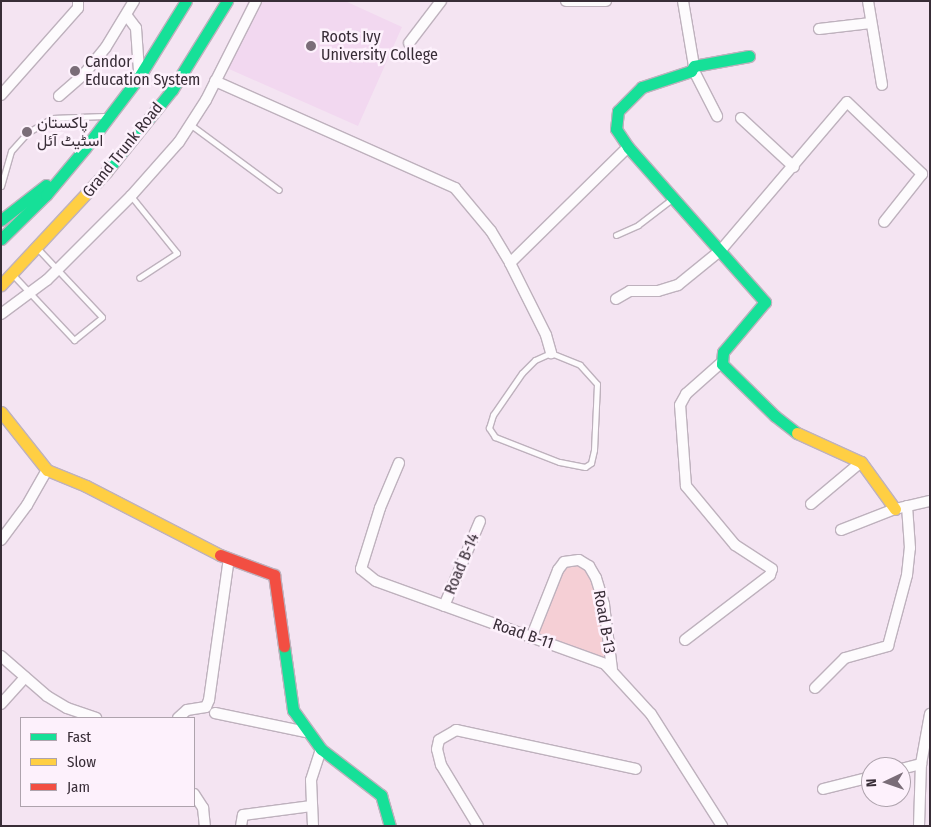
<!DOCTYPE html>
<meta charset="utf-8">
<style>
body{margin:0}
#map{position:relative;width:931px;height:827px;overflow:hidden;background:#f4e4f2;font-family:"Fira Sans Condensed",Vazirmatn,sans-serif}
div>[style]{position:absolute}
.built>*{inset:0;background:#f2d8f0}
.green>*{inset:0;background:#f5cfd5}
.roads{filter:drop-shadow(1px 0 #beb1bd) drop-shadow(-1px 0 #beb1bd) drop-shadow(0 1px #beb1bd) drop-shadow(0 -1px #beb1bd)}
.lane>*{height:5px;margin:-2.5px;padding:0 2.5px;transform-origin:2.5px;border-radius:2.5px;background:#fdfbfd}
.street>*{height:10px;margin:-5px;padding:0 5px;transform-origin:5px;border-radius:5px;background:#fdfbfd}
.fast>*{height:11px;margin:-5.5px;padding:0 5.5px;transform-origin:5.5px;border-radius:5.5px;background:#16e098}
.slow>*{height:11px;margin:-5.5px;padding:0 5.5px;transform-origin:5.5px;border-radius:5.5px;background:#ffcf43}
.jam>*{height:11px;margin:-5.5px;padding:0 5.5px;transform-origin:5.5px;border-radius:5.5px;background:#f24e42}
.dots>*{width:14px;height:14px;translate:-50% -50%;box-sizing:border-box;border:2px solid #fdf1fc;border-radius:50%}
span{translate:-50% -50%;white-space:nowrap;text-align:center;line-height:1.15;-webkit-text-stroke:5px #fdf1fc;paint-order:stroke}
.poi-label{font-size:16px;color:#382d37}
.left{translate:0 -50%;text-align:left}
.street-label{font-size:16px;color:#382d37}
.frame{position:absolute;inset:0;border:2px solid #382d37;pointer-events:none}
.legend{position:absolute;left:20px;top:717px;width:175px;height:90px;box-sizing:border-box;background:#fdf1fc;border:1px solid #aea3ad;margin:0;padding:6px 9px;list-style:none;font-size:15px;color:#382d37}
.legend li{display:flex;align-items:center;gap:10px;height:25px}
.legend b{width:25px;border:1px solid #aea3ad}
.north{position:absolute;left:861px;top:757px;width:50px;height:50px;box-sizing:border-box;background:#fdf1fc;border:1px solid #aea3ad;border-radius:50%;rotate:267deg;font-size:14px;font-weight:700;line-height:20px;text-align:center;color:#382d37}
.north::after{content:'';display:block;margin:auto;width:18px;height:22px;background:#7a6d78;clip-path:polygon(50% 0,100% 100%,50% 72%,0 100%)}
</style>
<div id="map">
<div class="built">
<i style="clip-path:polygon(248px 1px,345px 1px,402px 27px,358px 126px,220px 65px)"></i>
</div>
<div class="green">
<i style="clip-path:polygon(579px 562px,595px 579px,611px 667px,534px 638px,560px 571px,566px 564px)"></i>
</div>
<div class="roads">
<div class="lane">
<i style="left:191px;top:125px;width:109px;rotate:36.5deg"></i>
<i style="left:1px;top:186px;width:36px;rotate:-74deg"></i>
<i style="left:11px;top:151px;width:24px;rotate:-48deg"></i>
<i style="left:27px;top:133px;width:29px;rotate:-31deg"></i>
<i style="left:52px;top:118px;width:52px;rotate:-2.2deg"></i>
<i style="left:131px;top:196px;width:73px;rotate:51.1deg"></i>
<i style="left:177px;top:253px;width:45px;rotate:146.7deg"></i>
<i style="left:616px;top:235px;width:24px;rotate:-24deg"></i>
<i style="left:638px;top:225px;width:44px;rotate:-37.6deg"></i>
<i style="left:14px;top:276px;width:88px;rotate:46.8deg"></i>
<i style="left:74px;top:340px;width:36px;rotate:-39deg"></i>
<i style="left:102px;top:317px;width:92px;rotate:-133.2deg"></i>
<i style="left:551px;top:353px;width:31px;rotate:22deg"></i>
<i style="left:580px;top:365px;width:25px;rotate:48deg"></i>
<i style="left:597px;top:384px;width:66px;rotate:92.6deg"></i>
<i style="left:594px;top:450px;width:13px;rotate:103deg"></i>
<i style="left:591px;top:463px;width:7px;rotate:146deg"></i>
<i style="left:585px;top:467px;width:26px;rotate:-169deg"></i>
<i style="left:559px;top:462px;width:69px;rotate:-158.7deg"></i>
<i style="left:495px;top:437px;width:11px;rotate:-124deg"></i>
<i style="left:489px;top:428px;width:14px;rotate:-73deg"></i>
<i style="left:493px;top:415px;width:51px;rotate:-55.4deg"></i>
<i style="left:522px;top:373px;width:18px;rotate:-45deg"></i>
<i style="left:535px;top:360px;width:17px;rotate:-24deg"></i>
</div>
<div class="street">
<i style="left:566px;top:1px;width:40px"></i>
<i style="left:683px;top:1px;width:66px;rotate:80.4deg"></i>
<i style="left:868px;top:1px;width:85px;rotate:80.5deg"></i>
<i style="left:127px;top:16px;width:15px;rotate:53deg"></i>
<i style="left:136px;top:28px;width:43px;rotate:86deg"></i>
<i style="left:819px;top:29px;width:52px;rotate:-6.6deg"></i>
<i style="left:409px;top:43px;width:53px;rotate:-52.7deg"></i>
<i style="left:693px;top:69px;width:53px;rotate:62.9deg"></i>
<i style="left:215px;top:81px;width:263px;rotate:24deg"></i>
<i style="left:455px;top:188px;width:56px;rotate:50.1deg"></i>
<i style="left:491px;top:231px;width:37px;rotate:59deg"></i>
<i style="left:510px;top:263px;width:80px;rotate:63.4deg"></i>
<i style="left:546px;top:335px;width:19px;rotate:74deg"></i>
<i style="left:1px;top:95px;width:116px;rotate:-48.5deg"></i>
<i style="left:78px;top:8px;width:7px;rotate:-90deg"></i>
<i style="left:59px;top:96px;width:35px;rotate:-41deg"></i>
<i style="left:85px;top:73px;width:33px;rotate:-51deg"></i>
<i style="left:106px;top:47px;width:54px;rotate:-58.7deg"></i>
<i style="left:741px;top:118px;width:72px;rotate:42.8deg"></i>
<i style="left:510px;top:263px;width:165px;rotate:-44.5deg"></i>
<i style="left:616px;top:299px;width:16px;rotate:-30deg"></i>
<i style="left:630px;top:291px;width:28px"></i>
<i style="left:658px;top:291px;width:21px;rotate:-17deg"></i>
<i style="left:678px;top:285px;width:55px;rotate:-39.1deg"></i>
<i style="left:721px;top:250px;width:194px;rotate:-49.6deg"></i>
<i style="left:847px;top:102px;width:104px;rotate:43.8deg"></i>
<i style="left:922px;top:174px;width:61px;rotate:128.4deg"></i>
<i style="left:1px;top:314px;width:57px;rotate:-36.5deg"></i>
<i style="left:47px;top:280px;width:119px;rotate:-45deg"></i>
<i style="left:131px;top:196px;width:72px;rotate:-48.4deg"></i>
<i style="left:179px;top:142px;width:50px;rotate:-57.3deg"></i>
<i style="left:206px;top:100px;width:111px;rotate:-63.2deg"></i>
<i style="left:399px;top:463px;width:49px;rotate:112.9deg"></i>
<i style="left:380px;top:508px;width:64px;rotate:107.3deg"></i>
<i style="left:361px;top:569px;width:19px;rotate:39deg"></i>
<i style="left:376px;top:581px;width:244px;rotate:19.9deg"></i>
<i style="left:605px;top:664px;width:68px;rotate:47.4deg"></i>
<i style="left:651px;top:714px;width:133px;rotate:57.6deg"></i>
<i style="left:811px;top:504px;width:65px;rotate:-40deg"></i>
<i style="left:841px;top:530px;width:58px;rotate:-21.3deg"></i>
<i style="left:895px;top:509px;width:36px;rotate:-13deg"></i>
<i style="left:1px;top:540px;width:44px;rotate:-53.4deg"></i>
<i style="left:27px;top:505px;width:40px;rotate:-60.3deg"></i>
<i style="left:444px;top:606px;width:92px;rotate:-67deg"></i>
<i style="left:531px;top:638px;width:73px;rotate:-68.3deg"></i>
<i style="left:558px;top:570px;width:10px;rotate:-53deg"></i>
<i style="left:564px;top:562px;width:15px;rotate:-8deg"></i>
<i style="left:579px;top:560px;width:12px;rotate:31deg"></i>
<i style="left:589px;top:566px;width:14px;rotate:60deg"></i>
<i style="left:596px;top:578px;width:28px;rotate:73deg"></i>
<i style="left:604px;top:605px;width:64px;rotate:82.9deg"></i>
<i style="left:685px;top:640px;width:107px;rotate:-37.4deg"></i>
<i style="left:770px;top:575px;width:6px;rotate:-72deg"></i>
<i style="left:772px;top:569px;width:44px;rotate:-147deg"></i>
<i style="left:735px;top:545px;width:77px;rotate:-129.7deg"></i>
<i style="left:686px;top:486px;width:81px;rotate:-94.2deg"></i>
<i style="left:680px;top:405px;width:13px;rotate:-61deg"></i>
<i style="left:686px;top:394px;width:48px;rotate:-41.6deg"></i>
<i style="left:1px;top:656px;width:61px;rotate:41deg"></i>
<i style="left:47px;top:696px;width:23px;rotate:31deg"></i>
<i style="left:67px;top:708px;width:31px;rotate:19deg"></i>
<i style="left:815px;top:688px;width:42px;rotate:-45deg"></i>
<i style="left:845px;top:658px;width:45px;rotate:-15.6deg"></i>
<i style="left:888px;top:646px;width:73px;rotate:-75deg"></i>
<i style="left:907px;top:575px;width:27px;rotate:-84deg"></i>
<i style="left:910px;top:548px;width:42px;rotate:-94.1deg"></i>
<i style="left:1px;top:704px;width:36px;rotate:-48deg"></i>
<i style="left:215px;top:713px;width:93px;rotate:11.8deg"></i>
<i style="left:178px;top:718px;width:12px;rotate:-42deg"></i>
<i style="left:187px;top:710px;width:19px;rotate:-9deg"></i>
<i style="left:206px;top:707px;width:8px;rotate:-67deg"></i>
<i style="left:209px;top:700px;width:143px;rotate:-82deg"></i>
<i style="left:901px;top:769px;width:21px;rotate:-14deg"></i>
<i style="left:823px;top:789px;width:49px;rotate:-14deg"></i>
<i style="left:194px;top:794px;width:17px;rotate:57deg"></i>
<i style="left:203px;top:808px;width:18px;rotate:84deg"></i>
<i style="left:241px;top:826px;width:11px;rotate:-80deg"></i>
<i style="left:243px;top:815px;width:69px;rotate:-7.5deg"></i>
<i style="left:313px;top:826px;width:46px;rotate:-92.5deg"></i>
<i style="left:311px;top:780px;width:33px;rotate:-72deg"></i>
<i style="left:478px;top:826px;width:71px;rotate:-121.2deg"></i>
<i style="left:441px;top:765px;width:16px;rotate:-104deg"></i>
<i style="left:437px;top:749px;width:9px;rotate:-77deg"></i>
<i style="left:439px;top:740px;width:20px;rotate:-30deg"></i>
<i style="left:456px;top:730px;width:184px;rotate:12.2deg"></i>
<i style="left:919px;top:826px;width:62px;rotate:-88.2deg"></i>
<i style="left:921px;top:764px;width:51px;rotate:-79.8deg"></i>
</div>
<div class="fast">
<i style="left:749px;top:56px;width:56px;rotate:169.7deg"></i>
<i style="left:694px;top:66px;width:6px;rotate:121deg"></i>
<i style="left:691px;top:71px;width:52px;rotate:161.9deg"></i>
<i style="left:642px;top:87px;width:34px;rotate:135deg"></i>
<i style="left:618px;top:111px;width:18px;rotate:96deg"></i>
<i style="left:616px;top:129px;width:22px;rotate:56deg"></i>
<i style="left:628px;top:147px;width:207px;rotate:48.5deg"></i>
<i style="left:765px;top:302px;width:65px;rotate:130deg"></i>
<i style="left:723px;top:352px;width:12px;rotate:95deg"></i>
<i style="left:722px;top:364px;width:74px;rotate:44.5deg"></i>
<i style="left:775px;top:416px;width:28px;rotate:38deg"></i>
<i style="left:106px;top:172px;width:105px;rotate:-51.2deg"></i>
<i style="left:172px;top:90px;width:105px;rotate:-58.3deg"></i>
<i style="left:1px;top:220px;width:57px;rotate:-37.9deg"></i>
<i style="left:1px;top:239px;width:63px;rotate:-44.4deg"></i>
<i style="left:46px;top:195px;width:62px;rotate:-50.2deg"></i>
<i style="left:86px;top:147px;width:88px;rotate:-52.9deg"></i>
<i style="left:139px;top:77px;width:89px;rotate:-58.3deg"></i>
<i style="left:284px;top:646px;width:65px;rotate:82deg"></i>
<i style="left:293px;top:710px;width:48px;rotate:54.3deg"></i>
<i style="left:321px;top:749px;width:76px;rotate:37.5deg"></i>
<i style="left:381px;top:795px;width:32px;rotate:74deg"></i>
</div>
<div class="slow">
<i style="left:1px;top:285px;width:154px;rotate:-47.1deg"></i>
<i style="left:1px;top:412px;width:74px;rotate:51.6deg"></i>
<i style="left:47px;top:470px;width:42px;rotate:22.3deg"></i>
<i style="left:86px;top:486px;width:151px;rotate:27.2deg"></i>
<i style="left:797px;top:433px;width:70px;rotate:24.4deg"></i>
<i style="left:861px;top:462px;width:58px;rotate:54.1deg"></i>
</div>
<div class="jam">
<i style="left:220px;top:555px;width:58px;rotate:20.3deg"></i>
<i style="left:274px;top:575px;width:72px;rotate:82deg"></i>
</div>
</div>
<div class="dots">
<i style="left:311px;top:46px;background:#7a6d78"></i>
<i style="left:75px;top:71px;background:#7a6d78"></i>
<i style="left:27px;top:132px;background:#7a6d78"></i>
</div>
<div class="poi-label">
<span class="left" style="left:321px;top:46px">Roots Ivy<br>University College</span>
<span class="left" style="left:85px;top:71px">Candor<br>Education System</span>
<span class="left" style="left:37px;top:132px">پاکستان<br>اسٹیٹ آئل</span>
</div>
<div class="street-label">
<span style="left:123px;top:150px;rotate:-51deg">Grand Trunk Road</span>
<span style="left:462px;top:564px;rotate:-67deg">Road B-14</span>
<span style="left:604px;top:622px;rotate:80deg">Road B-13</span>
<span style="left:523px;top:634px;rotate:19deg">Road B-11</span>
</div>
<div class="frame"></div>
<ul class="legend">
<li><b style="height:6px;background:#16e098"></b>Fast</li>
<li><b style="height:6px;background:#ffcf43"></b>Slow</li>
<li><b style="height:6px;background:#f24e42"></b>Jam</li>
</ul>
<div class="north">N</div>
</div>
